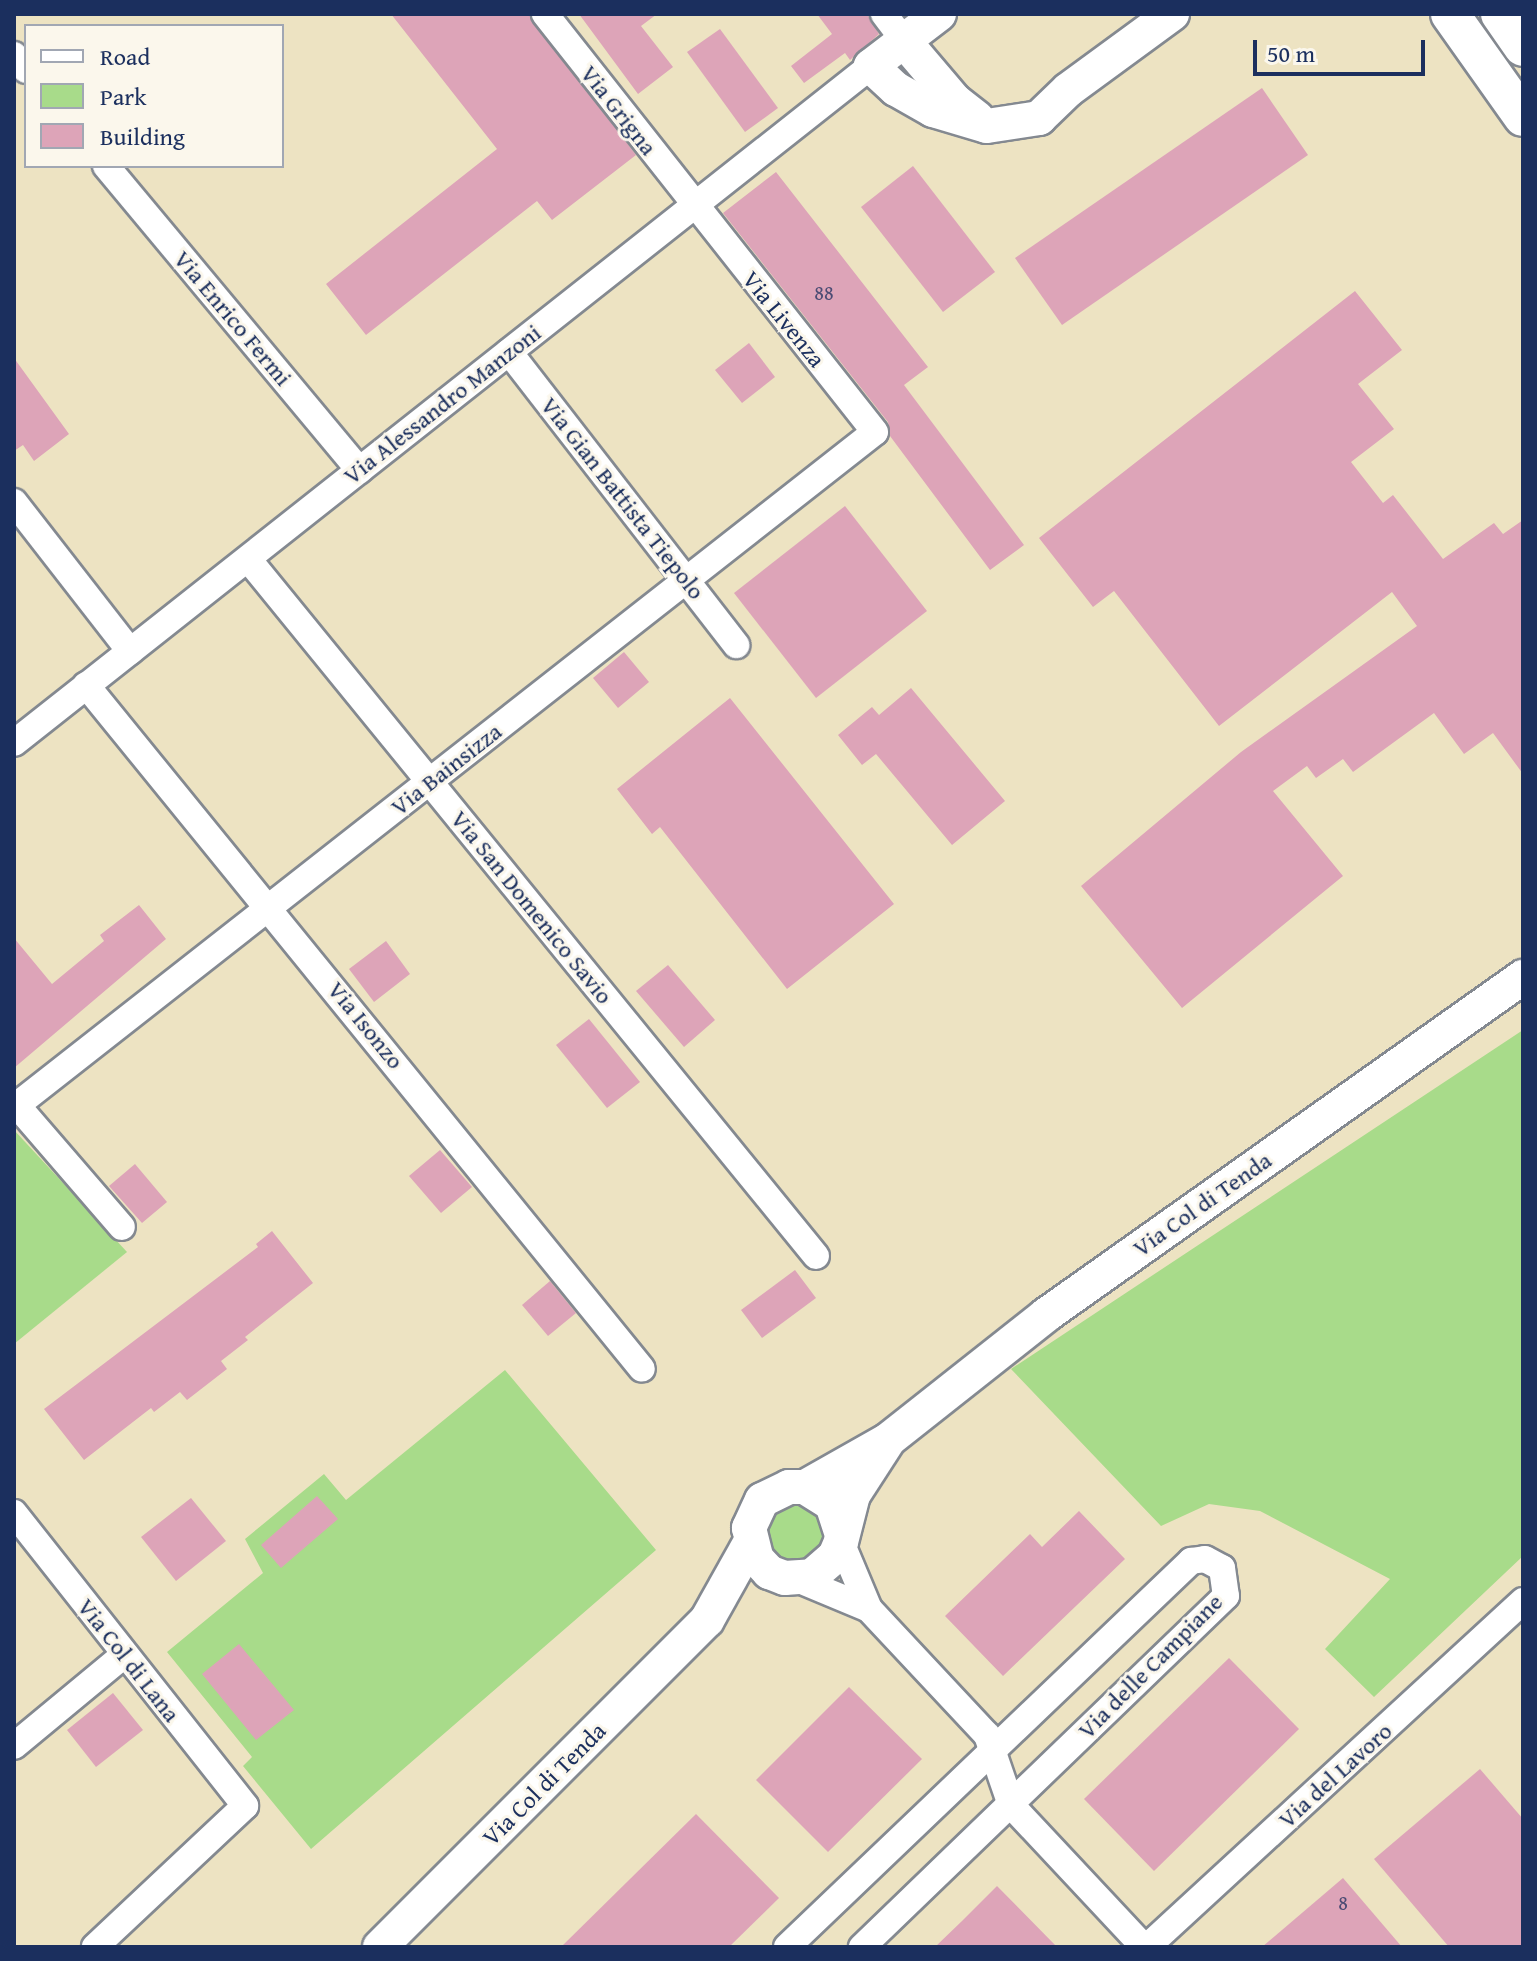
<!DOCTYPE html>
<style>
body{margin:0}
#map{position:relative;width:1537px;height:1961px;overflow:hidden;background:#ede3c2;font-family:"Gentium Book Plus",serif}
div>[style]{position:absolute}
.green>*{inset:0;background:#a8db8a}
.round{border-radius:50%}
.building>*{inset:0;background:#dda4b8}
.roads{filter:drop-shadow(2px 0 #848990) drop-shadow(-2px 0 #848990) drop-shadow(0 2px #848990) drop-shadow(0 -2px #848990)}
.minor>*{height:26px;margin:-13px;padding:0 13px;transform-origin:13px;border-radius:13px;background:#fff}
.major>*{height:34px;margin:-17px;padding:0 17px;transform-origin:17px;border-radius:17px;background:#fff}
.highway>*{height:38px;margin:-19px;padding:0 19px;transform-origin:19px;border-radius:19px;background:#fff}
span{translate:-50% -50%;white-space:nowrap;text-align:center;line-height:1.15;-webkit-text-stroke:6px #fbf7ec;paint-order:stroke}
.number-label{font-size:20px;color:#4c4c74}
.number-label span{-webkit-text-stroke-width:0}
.street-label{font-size:24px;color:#1b2f5e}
.frame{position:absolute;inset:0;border:16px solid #1b2f5e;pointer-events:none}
.legend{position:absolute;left:24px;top:24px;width:260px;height:144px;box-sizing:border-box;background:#fbf7ec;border:2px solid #a1a7b3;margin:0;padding:10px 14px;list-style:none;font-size:24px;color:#1b2f5e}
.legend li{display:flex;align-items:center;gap:16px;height:40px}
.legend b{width:40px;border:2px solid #a1a7b3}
.scale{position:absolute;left:1253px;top:40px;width:172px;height:36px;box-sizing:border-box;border:4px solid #1b2f5e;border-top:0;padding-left:10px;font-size:24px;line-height:28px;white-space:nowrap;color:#1b2f5e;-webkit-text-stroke:6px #fbf7ec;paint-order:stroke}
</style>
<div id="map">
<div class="green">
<i style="clip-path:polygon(1523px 1030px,1523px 1556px,1374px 1697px,1325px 1649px,1390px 1579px,1260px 1511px,1209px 1504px,1161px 1526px,1011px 1369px)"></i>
<i style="clip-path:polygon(14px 1130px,127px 1252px,14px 1344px)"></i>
<i style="clip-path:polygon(505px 1370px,656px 1550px,311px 1849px,243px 1766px,252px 1757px,167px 1652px,263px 1573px,245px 1539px,324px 1474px,346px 1500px)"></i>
<i class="round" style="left:764px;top:1504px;width:60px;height:60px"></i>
</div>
<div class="building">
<i style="clip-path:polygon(391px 14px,529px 14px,636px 155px,552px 220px,537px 201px,366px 335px,326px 284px,497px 149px)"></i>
<i style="clip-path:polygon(579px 14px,657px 14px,641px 26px,673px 67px,638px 94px)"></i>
<i style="clip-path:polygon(817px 14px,867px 14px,879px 34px,850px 60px,845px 53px,804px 83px,791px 66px,832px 34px)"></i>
<i style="clip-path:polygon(720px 29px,778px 108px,745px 132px,687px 52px)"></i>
<i style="clip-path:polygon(1262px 88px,1308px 155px,1062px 325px,1015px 258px)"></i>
<i style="clip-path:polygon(913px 166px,995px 272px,943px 312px,861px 207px)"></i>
<i style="clip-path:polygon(776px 172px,928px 367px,904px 385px,1024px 545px,990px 570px,890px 436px,888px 422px,723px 213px)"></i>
<i style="clip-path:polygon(1355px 291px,1402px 350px,1358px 384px,1394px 429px,1351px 462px,1383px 503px,1393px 495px,1443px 559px,1494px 523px,1503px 534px,1523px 520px,1523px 774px,1493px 733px,1464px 754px,1434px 713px,1353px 772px,1343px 759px,1316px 778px,1307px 766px,1273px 791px,1343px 876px,1182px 1008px,1081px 886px,1241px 752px,1417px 626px,1392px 592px,1219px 726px,1114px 591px,1093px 607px,1039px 538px)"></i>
<i style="clip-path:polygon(749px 343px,775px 377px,742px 403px,715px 370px)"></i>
<i style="clip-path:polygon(14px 358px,69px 434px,34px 461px,23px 445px,14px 451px)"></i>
<i style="clip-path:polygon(845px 506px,927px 611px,816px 698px,734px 593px)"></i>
<i style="clip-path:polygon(624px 652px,649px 682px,618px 708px,593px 678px)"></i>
<i style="clip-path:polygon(911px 688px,1005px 801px,952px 845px,876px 754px,862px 765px,838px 735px,872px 707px,879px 715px)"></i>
<i style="clip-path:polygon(730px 698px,894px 904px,787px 989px,660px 827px,652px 834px,617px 789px)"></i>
<i style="clip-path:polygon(139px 905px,166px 939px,14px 1068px,14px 938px,52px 984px,104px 941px,100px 935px)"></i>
<i style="clip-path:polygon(386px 941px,410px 974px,374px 1002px,349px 969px)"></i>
<i style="clip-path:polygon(668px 965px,715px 1020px,684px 1047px,636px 991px)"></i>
<i style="clip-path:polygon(589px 1019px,640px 1082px,607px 1108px,556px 1045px)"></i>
<i style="clip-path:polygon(440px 1150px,472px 1187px,441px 1213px,409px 1176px)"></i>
<i style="clip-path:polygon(135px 1164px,167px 1202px,142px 1223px,109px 1186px)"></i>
<i style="clip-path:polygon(272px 1231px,313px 1283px,245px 1337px,248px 1340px,221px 1361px,227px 1369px,187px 1400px,180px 1392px,154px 1412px,151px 1408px,84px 1460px,44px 1409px,258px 1247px,256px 1244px)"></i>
<i style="clip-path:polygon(795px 1270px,816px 1298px,762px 1338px,741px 1310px)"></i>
<i style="clip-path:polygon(550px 1281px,576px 1313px,548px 1336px,522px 1305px)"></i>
<i style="clip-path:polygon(317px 1496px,338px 1519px,281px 1568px,261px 1545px)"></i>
<i style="clip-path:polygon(191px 1498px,226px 1541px,176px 1581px,141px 1537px)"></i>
<i style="clip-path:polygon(1079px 1511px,1125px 1559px,1003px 1676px,945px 1616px,1030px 1534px,1042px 1547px)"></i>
<i style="clip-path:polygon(239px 1644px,294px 1710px,256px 1740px,202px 1674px)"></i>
<i style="clip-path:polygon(1229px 1658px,1299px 1729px,1154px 1871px,1084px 1799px)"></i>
<i style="clip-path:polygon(849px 1687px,922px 1759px,828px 1852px,756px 1780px)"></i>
<i style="clip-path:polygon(113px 1693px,143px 1730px,96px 1767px,67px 1730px)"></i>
<i style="clip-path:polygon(1480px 1769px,1523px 1819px,1523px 1947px,1449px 1947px,1374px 1859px)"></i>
<i style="clip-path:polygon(696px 1814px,779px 1898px,729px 1947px,561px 1947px)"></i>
<i style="clip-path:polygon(1343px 1878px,1402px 1947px,1262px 1947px)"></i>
<i style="clip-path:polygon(997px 1886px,1057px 1947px,935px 1947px,962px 1921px)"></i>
</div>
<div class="roads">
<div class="minor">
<i style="left:884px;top:14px;width:34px;rotate:53deg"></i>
<i style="left:14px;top:55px;width:19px;rotate:51deg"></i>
<i style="left:106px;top:166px;width:396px;rotate:50.2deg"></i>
<i style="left:509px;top:352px;width:371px;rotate:52.2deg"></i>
<i style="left:14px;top:502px;width:189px;rotate:52.1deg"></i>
<i style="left:248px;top:559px;width:899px;rotate:50.82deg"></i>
<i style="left:86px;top:685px;width:881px;rotate:50.89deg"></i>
<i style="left:14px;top:743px;width:1092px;rotate:-38.31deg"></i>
<i style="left:14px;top:1102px;width:165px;rotate:49.2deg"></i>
<i style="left:17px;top:1105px;width:1090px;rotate:-38.11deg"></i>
<i style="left:875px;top:432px;width:533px;rotate:-128.29deg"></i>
<i style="left:14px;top:1513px;width:373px;rotate:51.7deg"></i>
<i style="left:245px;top:1806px;width:206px;rotate:136.8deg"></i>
<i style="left:841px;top:1542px;width:73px;rotate:67.3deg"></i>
<i style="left:869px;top:1609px;width:173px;rotate:46.9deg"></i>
<i style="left:987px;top:1735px;width:74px;rotate:71.1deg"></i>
<i style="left:1011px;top:1805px;width:195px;rotate:46.9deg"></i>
<i style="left:797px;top:1579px;width:78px;rotate:22.6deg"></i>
<i style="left:14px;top:1746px;width:143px;rotate:-39.6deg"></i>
<i style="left:787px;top:1947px;width:559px;rotate:-43.69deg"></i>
<i style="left:1191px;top:1561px;width:14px;rotate:-8deg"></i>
<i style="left:1205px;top:1559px;width:19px;rotate:28deg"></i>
<i style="left:1222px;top:1568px;width:28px;rotate:82deg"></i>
<i style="left:1226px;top:1596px;width:506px;rotate:136.04deg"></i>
<i style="left:1147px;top:1947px;width:511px;rotate:-42.62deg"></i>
</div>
<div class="major">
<i style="left:939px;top:14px;width:86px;rotate:142.6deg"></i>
<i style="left:871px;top:66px;width:34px;rotate:43deg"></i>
<i style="left:896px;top:89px;width:43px;rotate:29.6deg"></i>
<i style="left:933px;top:110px;width:56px;rotate:16.5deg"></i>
<i style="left:987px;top:126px;width:53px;rotate:-8.7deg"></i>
<i style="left:1039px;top:118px;width:40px;rotate:-44deg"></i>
<i style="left:1068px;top:90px;width:129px;rotate:-36.2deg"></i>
<i style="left:904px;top:41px;width:79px;rotate:49.6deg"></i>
<i style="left:955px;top:101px;width:28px;rotate:38deg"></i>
<i style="left:805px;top:1487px;width:95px;rotate:-29.5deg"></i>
<i style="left:888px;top:1440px;width:201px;rotate:-38.3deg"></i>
<i style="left:1046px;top:1315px;width:585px;rotate:-35.32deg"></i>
<i style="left:842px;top:1535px;width:33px;rotate:-108deg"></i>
<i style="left:832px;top:1504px;width:32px;rotate:-148deg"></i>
<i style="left:805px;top:1487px;width:16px;rotate:180deg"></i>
<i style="left:789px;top:1487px;width:30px;rotate:154deg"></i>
<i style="left:762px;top:1500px;width:31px;rotate:115deg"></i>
<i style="left:749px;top:1528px;width:32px;rotate:76deg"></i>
<i style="left:757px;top:1559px;width:18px;rotate:47deg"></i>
<i style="left:769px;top:1572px;width:17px;rotate:21deg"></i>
<i style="left:785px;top:1578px;width:27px;rotate:-4deg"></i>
<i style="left:812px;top:1576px;width:30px;rotate:-41deg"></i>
<i style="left:835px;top:1556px;width:15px;rotate:-67deg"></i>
<i style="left:841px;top:1542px;width:49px;rotate:-75.7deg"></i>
<i style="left:853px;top:1495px;width:61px;rotate:-57.1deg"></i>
<i style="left:380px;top:1947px;width:462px;rotate:-45deg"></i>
<i style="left:707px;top:1620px;width:88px;rotate:-60.8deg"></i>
</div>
<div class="highway">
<i style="left:1450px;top:14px;width:126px;rotate:54.7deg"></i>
<i style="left:1500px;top:14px;width:40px;rotate:55.1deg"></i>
</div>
</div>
<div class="number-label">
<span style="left:824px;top:292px">88</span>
<span style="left:1343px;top:1902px">8</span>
</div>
<div class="street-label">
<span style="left:619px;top:110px;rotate:52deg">Via Grigna</span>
<span style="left:233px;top:318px;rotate:50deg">Via Enrico Fermi</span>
<span style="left:784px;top:319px;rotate:51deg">Via Livenza</span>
<span style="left:442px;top:404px;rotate:-38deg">Via Alessandro Manzoni</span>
<span style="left:623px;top:498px;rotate:52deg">Via Gian Battista Tiepolo</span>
<span style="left:446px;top:769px;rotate:-38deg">Via Bainsizza</span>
<span style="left:532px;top:907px;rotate:51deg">Via San Domenico Savio</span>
<span style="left:366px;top:1025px;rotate:51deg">Via Isonzo</span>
<span style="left:1202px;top:1204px;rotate:-35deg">Via Col di Tenda</span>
<span style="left:129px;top:1660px;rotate:52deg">Via Col di Lana</span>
<span style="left:1150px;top:1666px;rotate:-45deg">Via delle Campiane</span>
<span style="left:1335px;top:1775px;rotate:-42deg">Via del Lavoro</span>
<span style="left:544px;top:1784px;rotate:-45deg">Via Col di Tenda</span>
</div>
<div class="frame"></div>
<ul class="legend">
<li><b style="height:10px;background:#fff"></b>Road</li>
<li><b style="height:22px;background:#a8db8a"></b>Park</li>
<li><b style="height:22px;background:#dda4b8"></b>Building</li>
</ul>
<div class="scale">50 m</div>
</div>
